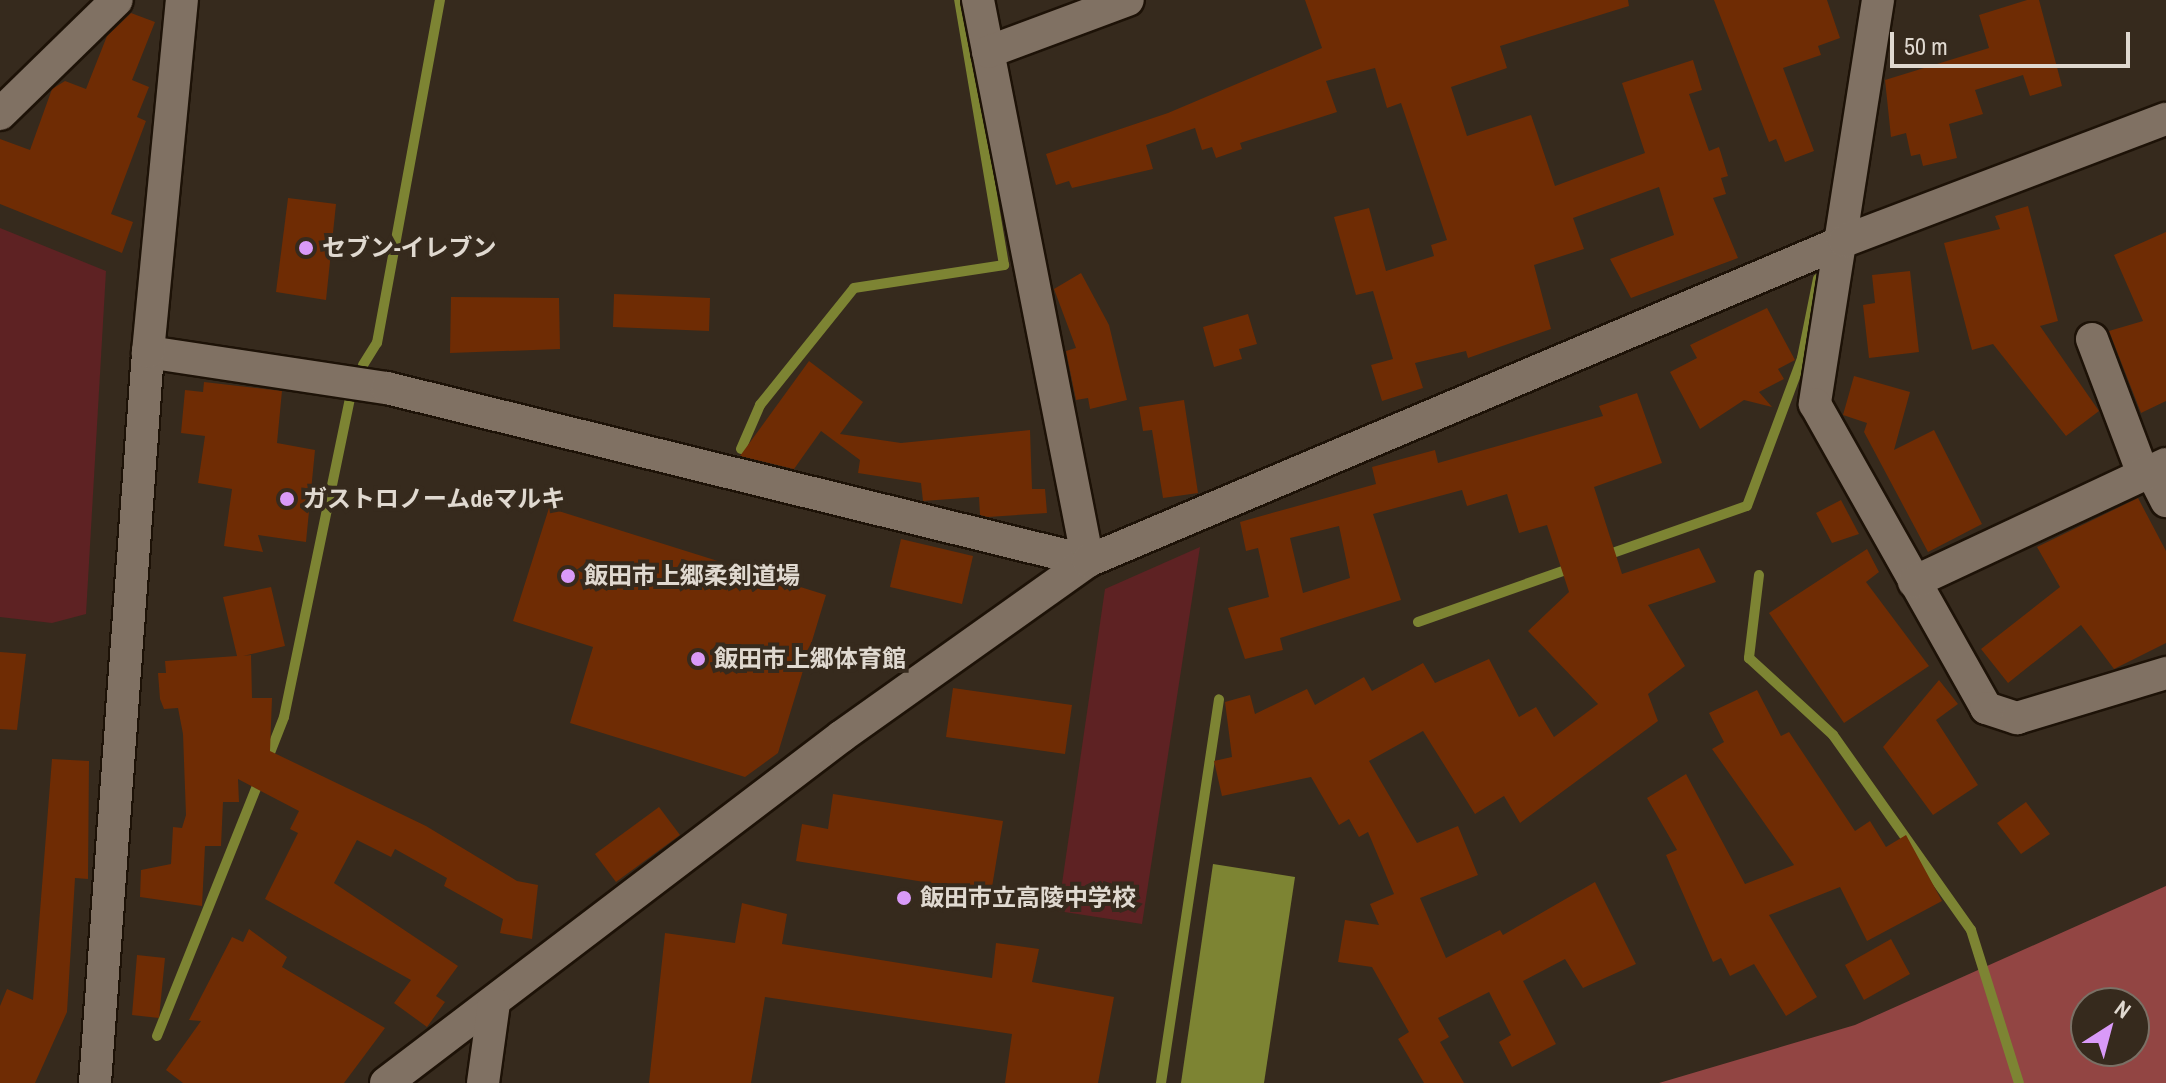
<!DOCTYPE html>
<meta charset="utf-8">
<style>
body{margin:0}
#map{position:relative;width:2166px;height:1083px;overflow:hidden;background:#362a1d;font-family:"Archivo Narrow","Noto Sans JP",sans-serif}
div>[style]{position:absolute}
.green>*{inset:0;background:#5e2223}
.forest>*{inset:0;background:#924543}
.water>*{inset:0;background:#7d8433}
.stream>*{height:10px;margin:-5px;padding:0 5px;transform-origin:5px;border-radius:5px;background:#7d8433}
.building>*{inset:0;background:#6f2c04}
.roads{filter:drop-shadow(2px 0 #1d1207) drop-shadow(-2px 0 #1d1207) drop-shadow(0 2px #1d1207) drop-shadow(0 -2px #1d1207)}
.minor>*{height:32px;margin:-16px;padding:0 16px;transform-origin:16px;border-radius:16px;background:#807163}
.dots>*{width:22px;height:22px;translate:-50% -50%;box-sizing:border-box;border:4px solid #362a1d;border-radius:50%}
span{translate:-50% -50%;white-space:nowrap;text-align:center;line-height:1.15;-webkit-text-stroke:8px #362a1d;paint-order:stroke}
.poi-label{font-size:24px;color:#e0d9d0;font-weight:700}
.left{translate:0 -50%;text-align:left}
.north{position:absolute;left:2070px;top:987px;width:80px;height:80px;box-sizing:border-box;background:#362a1d;border:2px solid #7a7065;border-radius:50%;rotate:36deg;font-size:22px;font-weight:700;line-height:32px;text-align:center;color:#e0d9d0}
.north::after{content:'';display:block;margin:auto;width:28px;height:36px;background:#d99af8;clip-path:polygon(50% 0,100% 100%,50% 72%,0 100%)}
.scale{position:absolute;left:1890px;top:32px;width:240px;height:36px;box-sizing:border-box;border:4px solid #e0d9d0;border-top:0;padding-left:10px;font-size:24px;line-height:28px;white-space:nowrap;color:#e0d9d0;-webkit-text-stroke:6px #362a1d;paint-order:stroke}
</style>
<div id="map">
<div class="green">
<i style="clip-path:polygon(0 228px,106px 271px,86px 614px,52px 623px,0 617px)"></i>
<i style="clip-path:polygon(1200px 547px,1142px 924px,1058px 911px,1105px 589px)"></i>
</div>
<div class="forest">
<i style="clip-path:polygon(evenodd,2166px 886px,2166px 1083px,1659px 1083px,1855px 1025px,2166px 886px,2086px 1003px,2134px 1003px,2134px 1051px,2086px 1051px,2086px 1003px)"></i>
</div>
<div class="water">
<i style="clip-path:polygon(1213px 864px,1295px 877px,1264px 1083px,1181px 1083px)"></i>
</div>
<div class="stream">
<i style="left:363px;top:365px;width:26px;rotate:-58deg"></i>
<i style="left:377px;top:343px;width:349px;rotate:-79.6deg"></i>
<i style="left:741px;top:449px;width:48px;rotate:-66.6deg"></i>
<i style="left:760px;top:405px;width:150px;rotate:-51.2deg"></i>
<i style="left:854px;top:288px;width:152px;rotate:-8.7deg"></i>
<i style="left:1004px;top:265px;width:269px;rotate:-99.6deg"></i>
<i style="left:1604px;top:556px;width:151px;rotate:-19.3deg"></i>
<i style="left:1747px;top:506px;width:158px;rotate:-69.6deg"></i>
<i style="left:1802px;top:358px;width:81px;rotate:-78.6deg"></i>
<i style="left:1759px;top:575px;width:84px;rotate:96.9deg"></i>
<i style="left:1749px;top:658px;width:114px;rotate:42.5deg"></i>
<i style="left:1833px;top:735px;width:239px;rotate:54.7deg"></i>
<i style="left:1971px;top:930px;width:160px;rotate:72.6deg"></i>
<i style="left:1418px;top:622px;width:165px;rotate:-19.4deg"></i>
<i style="left:266px;top:763px;width:49px;rotate:-68.6deg"></i>
<i style="left:284px;top:717px;width:325px;rotate:-78.3deg"></i>
<i style="left:157px;top:1036px;width:278px;rotate:-68.2deg"></i>
<i style="left:1161px;top:1083px;width:388px;rotate:-81.4deg"></i>
</div>
<div class="building">
<i style="clip-path:polygon(1305px 0,1628px 0,1629px 6px,1500px 46px,1507px 68px,1451px 87px,1467px 136px,1531px 115px,1555px 186px,1645px 153px,1622px 83px,1693px 60px,1702px 90px,1689px 94px,1709px 151px,1719px 147px,1728px 176px,1721px 178px,1726px 194px,1713px 198px,1738px 258px,1631px 298px,1610px 259px,1674px 235px,1659px 187px,1573px 218px,1584px 249px,1534px 265px,1551px 329px,1468px 358px,1466px 351px,1415px 363px,1423px 388px,1382px 401px,1371px 365px,1393px 359px,1373px 291px,1356px 295px,1334px 217px,1369px 208px,1386px 271px,1434px 256px,1431px 245px,1447px 240px,1401px 103px,1387px 108px,1375px 68px,1326px 81px,1337px 112px,1240px 143px,1242px 149px,1216px 158px,1212px 147px,1202px 150px,1195px 128px,1146px 145px,1153px 169px,1072px 188px,1069px 181px,1056px 185px,1046px 154px,1168px 113px,1322px 48px)"></i>
<i style="clip-path:polygon(1714px 0,1827px 0,1840px 38px,1818px 46px,1821px 55px,1783px 68px,1814px 151px,1785px 162px,1776px 139px,1769px 142px)"></i>
<i style="clip-path:polygon(2027px 0,2039px 0,2062px 86px,2030px 96px,2023px 75px,1975px 90px,1983px 114px,1949px 124px,1957px 158px,1923px 166px,1920px 154px,1911px 156px,1906px 133px,1891px 137px,1885px 80px,1989px 48px,1979px 15px)"></i>
<i style="clip-path:polygon(131px 13px,155px 22px,132px 80px,149px 87px,137px 117px,146px 121px,111px 214px,133px 222px,122px 253px,0 204px,0 139px,30px 150px,52px 89px,65px 81px,86px 89px,107px 36px)"></i>
<i style="clip-path:polygon(288px 198px,336px 204px,326px 300px,276px 292px)"></i>
<i style="clip-path:polygon(2028px 206px,2058px 321px,2040px 326px,2099px 411px,2066px 436px,1993px 344px,1972px 350px,1944px 243px,2000px 229px,1995px 216px)"></i>
<i style="clip-path:polygon(2166px 232px,2166px 401px,2141px 413px,2109px 331px,2143px 321px,2114px 255px)"></i>
<i style="clip-path:polygon(1910px 271px,1919px 352px,1869px 358px,1863px 305px,1875px 303px,1872px 275px)"></i>
<i style="clip-path:polygon(1081px 273px,1109px 325px,1127px 400px,1090px 409px,1088px 398px,1076px 400px,1066px 351px,1076px 348px,1054px 289px)"></i>
<i style="clip-path:polygon(614px 294px,710px 298px,709px 331px,613px 327px)"></i>
<i style="clip-path:polygon(451px 297px,559px 298px,560px 349px,450px 353px)"></i>
<i style="clip-path:polygon(1767px 308px,1795px 360px,1778px 369px,1784px 379px,1759px 392px,1772px 407px,1744px 400px,1700px 429px,1670px 372px,1697px 358px,1690px 345px)"></i>
<i style="clip-path:polygon(1248px 314px,1257px 344px,1239px 349px,1242px 359px,1214px 367px,1203px 327px)"></i>
<i style="clip-path:polygon(809px 361px,863px 402px,840px 434px,901px 443px,1030px 430px,1032px 489px,1045px 489px,1047px 513px,988px 517px,980px 515px,979px 497px,923px 501px,921px 483px,858px 473px,860px 460px,821px 431px,794px 469px,740px 456px)"></i>
<i style="clip-path:polygon(1854px 376px,1910px 392px,1894px 450px,1934px 430px,1982px 524px,1928px 552px,1864px 432px,1867px 423px,1843px 415px)"></i>
<i style="clip-path:polygon(204px 382px,282px 391px,277px 443px,315px 450px,306px 542px,258px 535px,263px 552px,224px 546px,232px 489px,198px 483px,205px 436px,181px 433px,185px 390px,203px 392px)"></i>
<i style="clip-path:polygon(evenodd,1637px 393px,1662px 463px,1594px 487px,1622px 574px,1699px 548px,1716px 582px,1648px 605px,1685px 666px,1648px 694px,1658px 721px,1520px 823px,1504px 796px,1475px 814px,1423px 731px,1369px 761px,1417px 843px,1458px 826px,1478px 875px,1420px 898px,1446px 958px,1500px 930px,1503px 935px,1595px 882px,1636px 964px,1583px 988px,1565px 959px,1523px 981px,1556px 1044px,1512px 1067px,1499px 1042px,1511px 1035px,1489px 992px,1438px 1018px,1449px 1037px,1440px 1042px,1464px 1083px,1424px 1083px,1398px 1039px,1409px 1032px,1372px 967px,1338px 962px,1345px 920px,1379px 925px,1370px 904px,1394px 894px,1368px 832px,1359px 837px,1349px 819px,1339px 825px,1311px 777px,1222px 796px,1214px 761px,1232px 757px,1225px 702px,1250px 695px,1255px 714px,1307px 689px,1315px 705px,1364px 677px,1372px 691px,1423px 663px,1435px 683px,1489px 659px,1519px 717px,1536px 707px,1554px 737px,1598px 704px,1528px 631px,1569px 592px,1547px 525px,1519px 533px,1507px 494px,1467px 506px,1462px 490px,1373px 514px,1401px 600px,1280px 638px,1283px 650px,1245px 659px,1228px 608px,1269px 597px,1258px 548px,1246px 551px,1240px 522px,1376px 484px,1372px 467px,1435px 450px,1438px 463px,1603px 416px,1599px 406px,1637px 393px,1339px 526px,1350px 578px,1303px 593px,1290px 538px,1339px 526px)"></i>
<i style="clip-path:polygon(1184px 400px,1198px 493px,1163px 498px,1152px 430px,1143px 431px,1139px 407px)"></i>
<i style="clip-path:polygon(2138px 498px,2166px 551px,2166px 643px,2114px 669px,2081px 625px,2008px 683px,1981px 649px,2060px 587px,2037px 547px)"></i>
<i style="clip-path:polygon(1841px 500px,1859px 534px,1832px 543px,1816px 513px)"></i>
<i style="clip-path:polygon(549px 508px,826px 595px,778px 753px,745px 777px,570px 723px,593px 647px,513px 621px)"></i>
<i style="clip-path:polygon(901px 539px,973px 556px,962px 604px,890px 587px)"></i>
<i style="clip-path:polygon(1867px 549px,1879px 572px,1866px 582px,1929px 666px,1844px 723px,1769px 613px)"></i>
<i style="clip-path:polygon(271px 587px,285px 646px,243px 656px,251px 655px,252px 698px,272px 698px,270px 751px,426px 826px,517px 881px,538px 885px,532px 939px,500px 933px,503px 919px,444px 886px,447px 878px,395px 849px,391px 857px,357px 840px,334px 883px,458px 966px,436px 996px,445px 1002px,427px 1027px,394px 1003px,411px 980px,265px 899px,298px 833px,290px 829px,299px 811px,238px 779px,239px 802px,223px 802px,221px 846px,205px 846px,202px 906px,140px 897px,141px 870px,171px 864px,173px 827px,182px 828px,186px 815px,183px 734px,178px 708px,164px 709px,160px 699px,158px 673px,166px 673px,165px 661px,237px 656px,223px 597px)"></i>
<i style="clip-path:polygon(0 652px,26px 654px,17px 730px,0 729px)"></i>
<i style="clip-path:polygon(1939px 680px,1958px 704px,1936px 720px,1978px 785px,1933px 815px,1883px 747px)"></i>
<i style="clip-path:polygon(953px 688px,1072px 705px,1065px 754px,946px 737px)"></i>
<i style="clip-path:polygon(1757px 690px,1781px 736px,1789px 732px,1855px 831px,1870px 821px,1886px 847px,1906px 835px,1942px 901px,1867px 941px,1840px 887px,1769px 915px,1817px 997px,1786px 1016px,1754px 964px,1730px 976px,1721px 958px,1713px 962px,1666px 855px,1677px 850px,1647px 798px,1686px 774px,1745px 884px,1794px 865px,1712px 749px,1724px 742px,1709px 713px)"></i>
<i style="clip-path:polygon(52px 759px,89px 761px,88px 879px,75px 878px,67px 1012px,35px 1083px,0 1083px,0 1006px,7px 989px,33px 1000px)"></i>
<i style="clip-path:polygon(833px 794px,1003px 821px,991px 893px,796px 861px,802px 824px,828px 829px)"></i>
<i style="clip-path:polygon(2026px 802px,2050px 834px,2021px 854px,1997px 823px)"></i>
<i style="clip-path:polygon(659px 807px,680px 835px,616px 882px,595px 854px)"></i>
<i style="clip-path:polygon(742px 903px,787px 914px,782px 944px,992px 978px,996px 943px,1039px 949px,1032px 982px,1114px 997px,1098px 1083px,1005px 1083px,1012px 1034px,765px 997px,751px 1083px,649px 1083px,665px 933px,735px 943px)"></i>
<i style="clip-path:polygon(249px 929px,287px 957px,282px 967px,385px 1028px,344px 1083px,183px 1083px,166px 1070px,201px 1021px,189px 1020px,232px 937px,243px 942px)"></i>
<i style="clip-path:polygon(1891px 939px,1910px 974px,1864px 1000px,1845px 965px)"></i>
<i style="clip-path:polygon(137px 955px,165px 958px,159px 1018px,132px 1015px)"></i>
</div>
<div class="roads">
<div class="minor">
<i style="left:978px;top:0;width:572px;rotate:78.91deg"></i>
<i style="left:1878px;top:0;width:409px;rotate:98.9deg"></i>
<i style="left:1815px;top:404px;width:349px;rotate:60.6deg"></i>
<i style="left:1986px;top:708px;width:33px;rotate:18deg"></i>
<i style="left:2017px;top:718px;width:156px;rotate:-16.8deg"></i>
<i style="left:988px;top:52px;width:149px;rotate:-20.4deg"></i>
<i style="left:0;top:114px;width:163px;rotate:-44.3deg"></i>
<i style="left:2092px;top:339px;width:144px;rotate:69.3deg"></i>
<i style="left:148px;top:352px;width:242px;rotate:8.6deg"></i>
<i style="left:387px;top:388px;width:722px;rotate:13.86deg"></i>
<i style="left:2151px;top:471px;width:34px;rotate:63deg"></i>
<i style="left:1914px;top:582px;width:278px;rotate:-25.1deg"></i>
<i style="left:95px;top:1083px;width:733px;rotate:-85.85deg"></i>
<i style="left:148px;top:352px;width:354px;rotate:-84.5deg"></i>
<i style="left:386px;top:1083px;width:573px;rotate:-37.27deg"></i>
<i style="left:842px;top:736px;width:302px;rotate:-35.4deg"></i>
<i style="left:1088px;top:561px;width:821px;rotate:-22.94deg"></i>
<i style="left:1844px;top:241px;width:344px;rotate:-20.8deg"></i>
<i style="left:483px;top:1083px;width:81px;rotate:-82.2deg"></i>
</div>
</div>
<div class="dots">
<i style="left:306px;top:248px;background:#d99af8"></i>
<i style="left:287px;top:499px;background:#d99af8"></i>
<i style="left:568px;top:576px;background:#d99af8"></i>
<i style="left:698px;top:659px;background:#d99af8"></i>
<i style="left:904px;top:898px;background:#d99af8"></i>
</div>
<div class="poi-label">
<span class="left" style="left:322px;top:248px">セブン-イレブン</span>
<span class="left" style="left:303px;top:499px">ガストロノームdeマルキ</span>
<span class="left" style="left:584px;top:576px">飯田市上郷柔剣道場</span>
<span class="left" style="left:714px;top:659px">飯田市上郷体育館</span>
<span class="left" style="left:920px;top:898px">飯田市立高陵中学校</span>
</div>
<div class="north">N</div>
<div class="scale">50 m</div>
</div>
